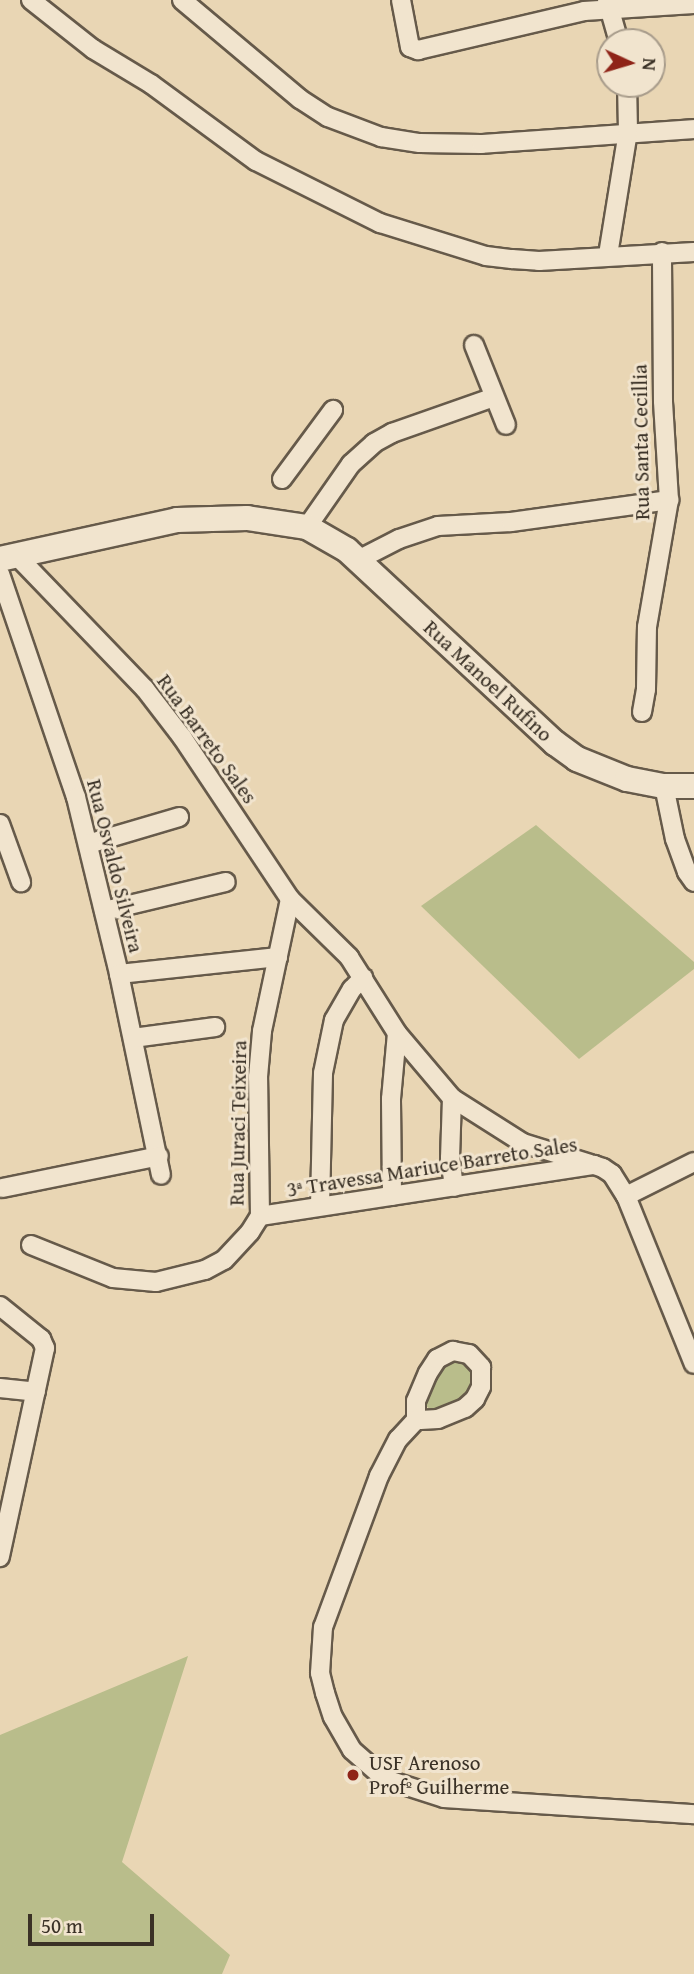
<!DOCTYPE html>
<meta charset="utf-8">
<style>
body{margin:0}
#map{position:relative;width:694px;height:1974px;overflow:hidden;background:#e9d6b4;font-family:"Gentium Book Plus",serif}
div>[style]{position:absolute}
.green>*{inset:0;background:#b9bd8b}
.roads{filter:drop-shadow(2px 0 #665a4a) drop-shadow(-2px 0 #665a4a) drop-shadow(0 2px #665a4a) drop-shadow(0 -2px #665a4a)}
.minor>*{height:18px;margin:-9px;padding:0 9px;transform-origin:9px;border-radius:9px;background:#f1e4ce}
.secondary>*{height:24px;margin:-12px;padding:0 12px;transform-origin:12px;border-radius:12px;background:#f1e4ce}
.dots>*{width:19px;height:19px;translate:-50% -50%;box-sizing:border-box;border:4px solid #f1e4ce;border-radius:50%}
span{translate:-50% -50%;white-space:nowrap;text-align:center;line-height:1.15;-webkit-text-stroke:6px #f1e4ce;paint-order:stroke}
.street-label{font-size:21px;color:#3a3126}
.poi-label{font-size:21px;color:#3a3126}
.left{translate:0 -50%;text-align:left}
.north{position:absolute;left:596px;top:28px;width:70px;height:70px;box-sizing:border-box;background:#f1e4ce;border:2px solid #a89c8b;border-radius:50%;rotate:94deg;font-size:19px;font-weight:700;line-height:28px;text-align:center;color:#3a3126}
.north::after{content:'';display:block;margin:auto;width:24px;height:32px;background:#8f2418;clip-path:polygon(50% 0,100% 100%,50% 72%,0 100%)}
.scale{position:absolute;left:28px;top:1914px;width:126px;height:32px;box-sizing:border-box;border:4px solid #3a3126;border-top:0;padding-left:9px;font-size:21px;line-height:24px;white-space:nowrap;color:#3a3126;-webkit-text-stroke:5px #f1e4ce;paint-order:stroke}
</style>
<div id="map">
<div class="green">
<i style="clip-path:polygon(536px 825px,694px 962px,694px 969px,579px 1059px,421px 906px)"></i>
<i style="clip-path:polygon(464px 1357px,477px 1374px,472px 1390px,463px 1402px,433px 1412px,423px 1403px,439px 1362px)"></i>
<i style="clip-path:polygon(188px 1656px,122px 1862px,230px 1955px,222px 1974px,0 1974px,0 1735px)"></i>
</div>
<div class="roads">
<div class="minor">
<i style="left:31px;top:0;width:79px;rotate:38.3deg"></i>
<i style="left:93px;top:49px;width:68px;rotate:31.1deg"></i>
<i style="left:151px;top:84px;width:130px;rotate:36.3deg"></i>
<i style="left:256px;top:161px;width:139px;rotate:26.6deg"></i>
<i style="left:380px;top:223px;width:111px;rotate:17.3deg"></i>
<i style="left:486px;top:256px;width:26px;rotate:7deg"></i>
<i style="left:512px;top:259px;width:27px;rotate:4deg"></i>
<i style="left:539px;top:261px;width:155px;rotate:-3.3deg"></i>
<i style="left:182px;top:0;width:154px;rotate:40deg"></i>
<i style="left:300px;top:99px;width:33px;rotate:33deg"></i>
<i style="left:328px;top:117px;width:57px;rotate:20.7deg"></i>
<i style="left:381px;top:137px;width:39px;rotate:9deg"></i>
<i style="left:420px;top:143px;width:61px;rotate:0.9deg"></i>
<i style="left:481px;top:144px;width:214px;rotate:-4deg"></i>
<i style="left:401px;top:0;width:48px;rotate:79.2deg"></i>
<i style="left:410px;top:47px;width:9px;rotate:21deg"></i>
<i style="left:418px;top:50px;width:171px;rotate:-13.2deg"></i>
<i style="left:584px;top:11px;width:110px;rotate:-3.6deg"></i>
<i style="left:607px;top:0;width:44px;rotate:74.1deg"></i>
<i style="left:608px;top:255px;width:126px;rotate:-80.8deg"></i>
<i style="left:628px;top:131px;width:47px;rotate:-91.2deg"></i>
<i style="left:474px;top:345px;width:86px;rotate:68.2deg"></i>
<i style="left:282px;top:479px;width:86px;rotate:-53.5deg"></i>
<i style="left:307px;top:527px;width:77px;rotate:-55.1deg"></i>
<i style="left:351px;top:464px;width:31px;rotate:-42deg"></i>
<i style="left:374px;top:443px;width:21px;rotate:-29deg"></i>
<i style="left:392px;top:433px;width:108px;rotate:-19.4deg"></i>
<i style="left:16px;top:555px;width:186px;rotate:46.1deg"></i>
<i style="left:145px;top:689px;width:61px;rotate:52.4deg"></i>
<i style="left:182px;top:737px;width:195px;rotate:56.3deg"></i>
<i style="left:290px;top:899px;width:83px;rotate:44.5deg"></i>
<i style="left:349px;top:957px;width:90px;rotate:57.7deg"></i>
<i style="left:397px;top:1033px;width:85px;rotate:49.8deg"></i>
<i style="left:452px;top:1098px;width:60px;rotate:91.9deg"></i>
<i style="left:450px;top:1158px;width:29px;rotate:82deg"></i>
<i style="left:358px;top:560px;width:46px;rotate:-27.1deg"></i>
<i style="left:399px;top:539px;width:41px;rotate:-18.4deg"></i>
<i style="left:438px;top:526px;width:73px;rotate:-3.1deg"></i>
<i style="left:511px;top:522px;width:160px;rotate:-7.9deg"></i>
<i style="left:0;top:574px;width:236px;rotate:71.2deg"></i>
<i style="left:76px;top:797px;width:182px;rotate:76.3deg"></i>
<i style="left:119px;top:974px;width:205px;rotate:78.2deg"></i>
<i style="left:642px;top:712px;width:23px;rotate:-80deg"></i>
<i style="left:646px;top:689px;width:62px;rotate:-89.1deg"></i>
<i style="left:647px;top:627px;width:129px;rotate:-80.2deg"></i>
<i style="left:669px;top:500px;width:99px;rotate:-93.5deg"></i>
<i style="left:663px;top:401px;width:149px;rotate:-90.4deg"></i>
<i style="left:664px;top:786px;width:54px;rotate:78.3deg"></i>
<i style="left:675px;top:839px;width:35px;rotate:70deg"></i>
<i style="left:687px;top:872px;width:12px;rotate:55deg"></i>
<i style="left:0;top:824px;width:62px;rotate:70.1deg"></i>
<i style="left:88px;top:844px;width:95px;rotate:-16.5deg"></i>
<i style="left:104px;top:911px;width:125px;rotate:-13.4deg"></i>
<i style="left:119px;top:974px;width:160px;rotate:-6.1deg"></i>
<i style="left:133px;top:1038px;width:83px;rotate:-7.6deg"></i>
<i style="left:452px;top:1098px;width:84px;rotate:32.4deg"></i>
<i style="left:523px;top:1143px;width:70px;rotate:17.4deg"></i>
<i style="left:2px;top:1188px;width:160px;rotate:-11.5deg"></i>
<i style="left:392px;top:1196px;width:97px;rotate:-90.6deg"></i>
<i style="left:391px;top:1099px;width:66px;rotate:-84.8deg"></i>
<i style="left:626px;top:1196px;width:76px;rotate:-26.6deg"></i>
<i style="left:320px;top:1206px;width:133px;rotate:-88.7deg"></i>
<i style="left:323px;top:1073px;width:54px;rotate:-78.3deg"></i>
<i style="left:334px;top:1020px;width:36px;rotate:-60deg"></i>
<i style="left:352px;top:989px;width:16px;rotate:-45deg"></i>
<i style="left:260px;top:1216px;width:338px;rotate:-8.7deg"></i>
<i style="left:594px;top:1165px;width:9px;rotate:18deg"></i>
<i style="left:603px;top:1168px;width:11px;rotate:34deg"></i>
<i style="left:612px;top:1174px;width:26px;rotate:58deg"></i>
<i style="left:626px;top:1196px;width:181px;rotate:68deg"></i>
<i style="left:31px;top:1245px;width:88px;rotate:21.9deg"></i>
<i style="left:113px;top:1278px;width:43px;rotate:5.3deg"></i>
<i style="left:156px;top:1282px;width:50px;rotate:-13.8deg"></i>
<i style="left:205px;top:1270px;width:21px;rotate:-28deg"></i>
<i style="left:224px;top:1260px;width:38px;rotate:-47deg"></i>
<i style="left:250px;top:1232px;width:19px;rotate:-58deg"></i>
<i style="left:260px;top:1216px;width:139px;rotate:-90.8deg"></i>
<i style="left:258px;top:1077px;width:46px;rotate:-85deg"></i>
<i style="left:262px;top:1031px;width:135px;rotate:-78deg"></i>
<i style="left:0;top:1306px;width:53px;rotate:38.8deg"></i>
<i style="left:41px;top:1339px;width:10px;rotate:66deg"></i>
<i style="left:45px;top:1348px;width:214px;rotate:102.2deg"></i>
<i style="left:453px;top:1351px;width:16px;rotate:11deg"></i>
<i style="left:469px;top:1354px;width:18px;rotate:47deg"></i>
<i style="left:481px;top:1367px;width:20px;rotate:90deg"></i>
<i style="left:481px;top:1387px;width:13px;rotate:117deg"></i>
<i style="left:475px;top:1399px;width:13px;rotate:138deg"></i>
<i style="left:465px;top:1408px;width:29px;rotate:158deg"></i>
<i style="left:438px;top:1419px;width:22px;rotate:177deg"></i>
<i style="left:416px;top:1420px;width:19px;rotate:-90deg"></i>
<i style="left:416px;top:1401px;width:30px;rotate:-67deg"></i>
<i style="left:428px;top:1373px;width:17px;rotate:-57deg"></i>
<i style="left:437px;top:1359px;width:18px;rotate:-27deg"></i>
<i style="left:0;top:1388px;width:36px;rotate:6deg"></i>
<i style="left:416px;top:1420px;width:26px;rotate:133deg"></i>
<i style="left:398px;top:1439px;width:42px;rotate:117.2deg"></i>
<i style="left:379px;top:1476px;width:161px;rotate:110.3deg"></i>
<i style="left:323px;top:1627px;width:46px;rotate:93.7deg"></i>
<i style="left:320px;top:1673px;width:21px;rotate:76deg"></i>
<i style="left:325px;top:1693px;width:25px;rotate:72deg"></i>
<i style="left:333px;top:1717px;width:38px;rotate:60deg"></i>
<i style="left:352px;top:1750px;width:44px;rotate:41.3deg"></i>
<i style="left:385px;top:1779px;width:62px;rotate:17.9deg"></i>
<i style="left:444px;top:1798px;width:251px;rotate:3.7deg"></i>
</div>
<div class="secondary">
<i style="left:0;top:559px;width:181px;rotate:-12.4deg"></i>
<i style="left:177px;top:520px;width:70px;rotate:-1.6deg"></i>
<i style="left:247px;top:518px;width:61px;rotate:8.5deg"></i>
<i style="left:307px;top:527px;width:46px;rotate:29.9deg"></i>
<i style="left:347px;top:550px;width:284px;rotate:42.9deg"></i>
<i style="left:555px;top:743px;width:27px;rotate:36deg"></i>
<i style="left:577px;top:759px;width:54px;rotate:21.8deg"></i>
<i style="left:627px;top:779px;width:38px;rotate:11deg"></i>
<i style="left:664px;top:786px;width:30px"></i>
</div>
</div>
<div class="dots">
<i style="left:353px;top:1775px;background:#8f2418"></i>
</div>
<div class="street-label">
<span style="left:641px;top:442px;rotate:-91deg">Rua Santa Cecillia</span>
<span style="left:488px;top:681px;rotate:43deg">Rua Manoel Rufino</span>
<span style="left:207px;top:739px;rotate:54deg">Rua Barreto Sales</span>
<span style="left:115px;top:866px;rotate:76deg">Rua Osvaldo Silveira</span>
<span style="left:238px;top:1123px;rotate:-89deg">Rua Juraci Teixeira</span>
<span style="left:432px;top:1167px;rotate:-9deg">3ª Travessa Mariuce Barreto Sales</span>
</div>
<div class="poi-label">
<span class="left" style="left:369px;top:1775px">USF Arenoso<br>Profº Guilherme</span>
</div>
<div class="north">N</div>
<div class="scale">50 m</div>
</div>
